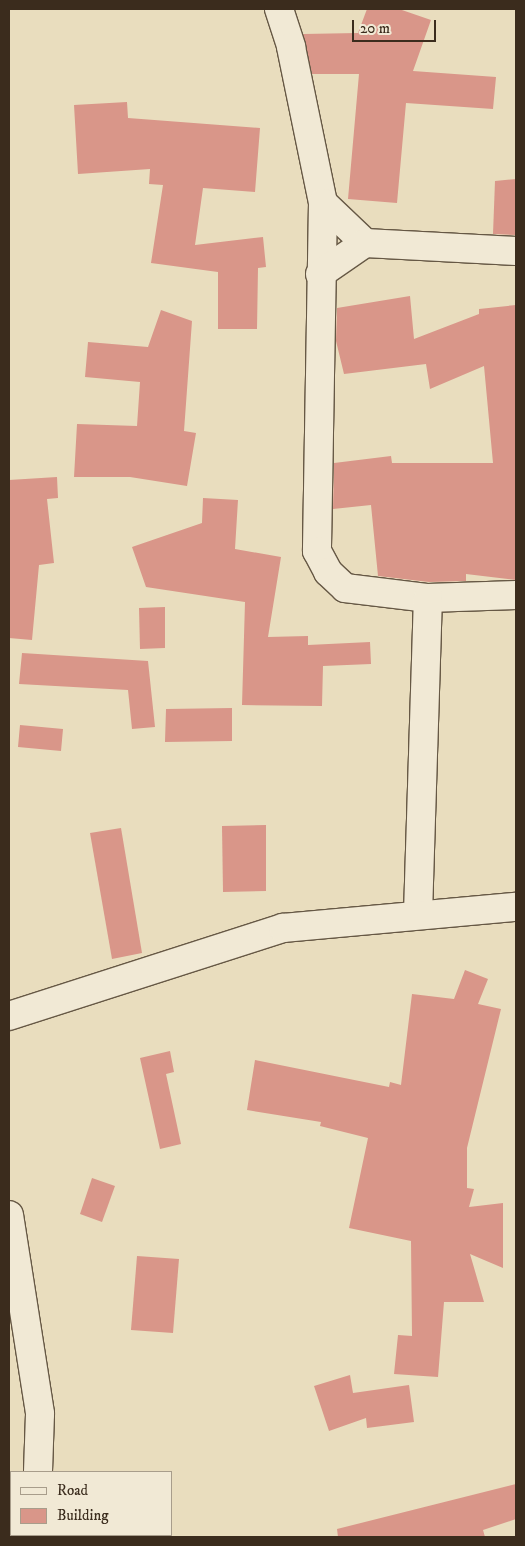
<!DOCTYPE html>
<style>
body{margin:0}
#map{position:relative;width:525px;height:1546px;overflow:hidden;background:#e9ddbe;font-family:"IM FELL DW Pica",serif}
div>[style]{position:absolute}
.building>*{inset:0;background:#d99689}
.roads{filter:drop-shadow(1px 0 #665845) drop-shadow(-1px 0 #665845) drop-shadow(0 1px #665845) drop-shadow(0 -1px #665845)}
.minor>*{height:28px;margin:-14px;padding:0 14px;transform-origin:14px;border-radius:14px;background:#f1e9d5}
span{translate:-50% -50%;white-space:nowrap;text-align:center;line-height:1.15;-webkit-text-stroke:5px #f1e9d5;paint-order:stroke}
.frame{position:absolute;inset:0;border:10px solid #3b2c1d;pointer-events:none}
.legend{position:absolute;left:10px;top:1471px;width:162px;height:65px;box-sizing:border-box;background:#f1e9d5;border:1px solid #a89d8b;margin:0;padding:6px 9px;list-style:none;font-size:15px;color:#3b2c1d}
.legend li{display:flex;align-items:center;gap:10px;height:25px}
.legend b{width:25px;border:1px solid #a89d8b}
.scale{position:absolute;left:352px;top:20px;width:84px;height:22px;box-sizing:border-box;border:2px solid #3b2c1d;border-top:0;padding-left:6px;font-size:15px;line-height:18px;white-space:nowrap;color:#3b2c1d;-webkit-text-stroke:4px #f1e9d5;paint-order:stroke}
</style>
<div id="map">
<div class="building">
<i style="clip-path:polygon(367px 9px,399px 9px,431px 20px,413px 71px,496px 77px,493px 109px,406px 103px,397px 203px,348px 199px,359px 74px,312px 74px,303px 34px,358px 33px)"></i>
<i style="clip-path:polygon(127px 102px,128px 118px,260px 128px,255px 192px,203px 188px,195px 245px,263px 237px,266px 267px,258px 268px,257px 329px,218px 329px,218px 272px,151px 263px,163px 185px,149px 184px,150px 169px,78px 174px,74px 105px)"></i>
<i style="clip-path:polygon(516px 179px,516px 235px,493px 234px,495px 181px)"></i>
<i style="clip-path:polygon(410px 296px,414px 339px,479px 314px,479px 309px,516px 305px,516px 580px,466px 574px,466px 581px,429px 582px,378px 576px,371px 505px,333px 509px,334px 463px,391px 456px,392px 463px,493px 463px,484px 366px,430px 389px,426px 364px,344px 374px,336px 341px,337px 308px)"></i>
<i style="clip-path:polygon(161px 310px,192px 321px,184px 431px,196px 433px,187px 486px,130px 477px,74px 477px,77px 424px,137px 426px,140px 382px,85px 377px,88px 342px,148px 347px)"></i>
<i style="clip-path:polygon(57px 477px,58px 498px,47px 499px,54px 563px,39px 565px,32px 640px,9px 638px,9px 480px)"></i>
<i style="clip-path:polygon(203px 498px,238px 500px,235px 549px,281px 557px,268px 637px,308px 636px,308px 645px,370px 642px,371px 664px,323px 666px,322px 706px,242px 705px,245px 602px,146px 587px,132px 547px,202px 523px)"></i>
<i style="clip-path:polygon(165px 607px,165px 648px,140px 649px,139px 608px)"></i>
<i style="clip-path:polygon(22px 653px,148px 661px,155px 727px,132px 729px,128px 690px,19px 684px)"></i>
<i style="clip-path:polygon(232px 708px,232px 741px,165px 742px,166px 709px)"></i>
<i style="clip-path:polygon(20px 725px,63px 729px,61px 751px,18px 747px)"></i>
<i style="clip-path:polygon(266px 825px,266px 891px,223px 892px,222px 826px)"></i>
<i style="clip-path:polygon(121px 828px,142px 953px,112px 959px,90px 833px)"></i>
<i style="clip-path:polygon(465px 970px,488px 979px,478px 1004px,501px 1009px,467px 1148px,467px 1188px,474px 1189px,469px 1207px,503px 1203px,503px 1268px,470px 1254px,484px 1302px,444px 1302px,438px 1377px,394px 1374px,398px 1335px,412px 1336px,411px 1241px,349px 1228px,368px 1138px,320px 1126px,321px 1122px,247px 1110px,255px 1060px,389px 1087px,390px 1082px,401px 1085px,412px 994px,454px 999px)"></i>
<i style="clip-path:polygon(170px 1051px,174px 1072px,166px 1074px,181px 1144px,160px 1149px,140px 1058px)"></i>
<i style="clip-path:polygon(92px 1178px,115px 1186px,102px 1222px,80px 1214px)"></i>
<i style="clip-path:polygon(137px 1256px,179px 1259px,173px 1333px,131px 1330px)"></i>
<i style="clip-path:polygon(350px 1375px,353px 1393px,409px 1385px,414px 1422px,367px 1428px,366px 1418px,329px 1431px,314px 1386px)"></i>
<i style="clip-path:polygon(516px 1484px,516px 1519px,483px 1530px,485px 1537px,338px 1537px,337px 1529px)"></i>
</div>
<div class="roads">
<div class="minor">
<i style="left:279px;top:9px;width:40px;rotate:72deg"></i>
<i style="left:291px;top:47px;width:159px;rotate:78.4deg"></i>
<i style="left:323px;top:203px;width:348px;rotate:91deg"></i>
<i style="left:317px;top:551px;width:24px;rotate:62deg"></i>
<i style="left:328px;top:572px;width:23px;rotate:43deg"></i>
<i style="left:345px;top:588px;width:84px;rotate:6.9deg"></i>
<i style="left:428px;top:598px;width:88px;rotate:-2deg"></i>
<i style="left:323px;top:203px;width:58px;rotate:43.6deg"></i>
<i style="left:365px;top:243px;width:151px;rotate:3deg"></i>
<i style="left:320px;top:274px;width:55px;rotate:-34.6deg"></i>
<i style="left:418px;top:914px;width:316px;rotate:-88.2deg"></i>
<i style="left:9px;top:1016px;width:288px;rotate:-17.8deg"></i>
<i style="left:283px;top:928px;width:234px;rotate:-5.2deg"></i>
<i style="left:9px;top:1215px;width:201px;rotate:81.1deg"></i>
<i style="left:40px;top:1414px;width:58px;rotate:92deg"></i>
<i style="left:36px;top:1537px;width:2px;rotate:-90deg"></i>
</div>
</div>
<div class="frame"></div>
<ul class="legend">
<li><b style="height:6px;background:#f1e9d5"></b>Road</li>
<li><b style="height:14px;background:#d99689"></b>Building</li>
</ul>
<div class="scale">20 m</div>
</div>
